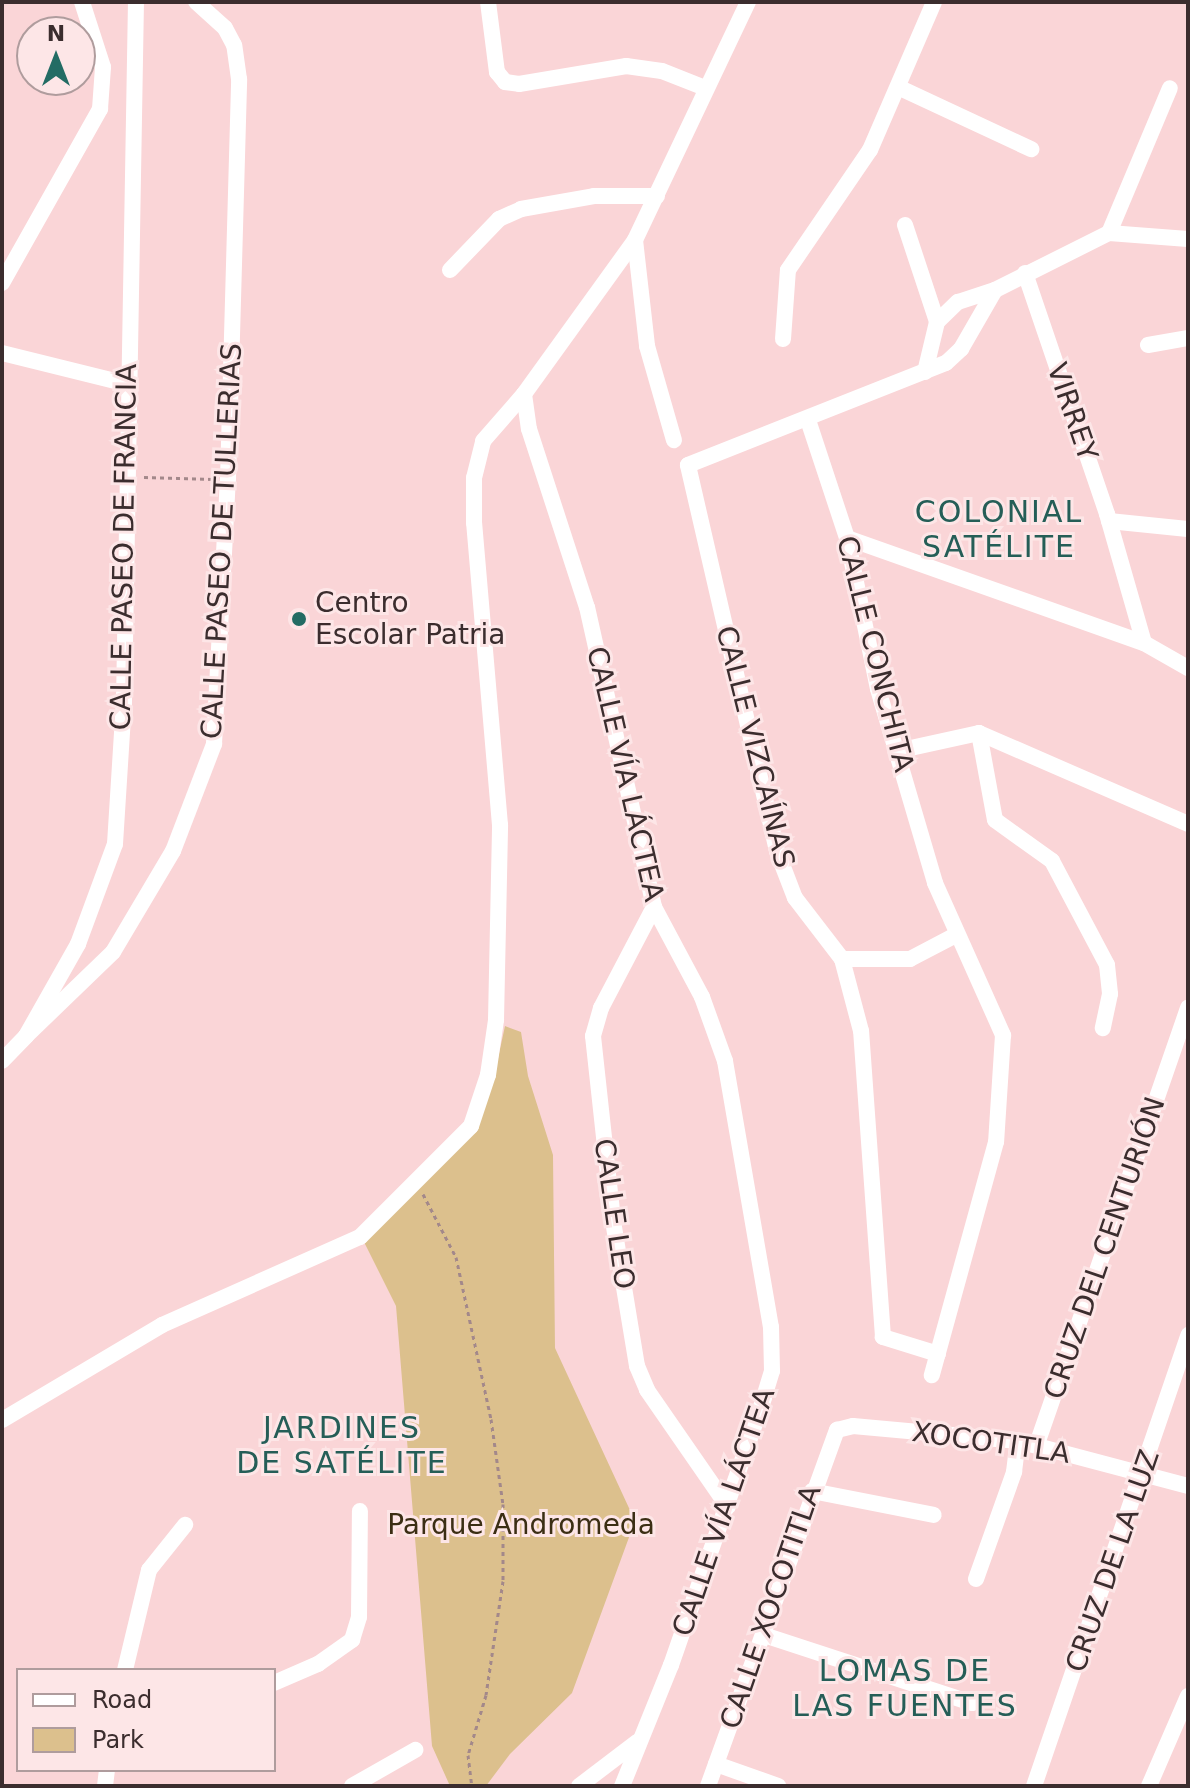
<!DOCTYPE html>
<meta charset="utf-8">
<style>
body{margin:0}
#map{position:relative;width:1190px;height:1788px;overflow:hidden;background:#fad5d7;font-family:"DejaVu Sans",sans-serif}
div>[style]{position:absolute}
.green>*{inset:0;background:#dcc08d}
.path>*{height:3px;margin-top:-1.5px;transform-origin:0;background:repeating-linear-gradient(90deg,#a3888a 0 4px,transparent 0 8px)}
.minor>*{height:16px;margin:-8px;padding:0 8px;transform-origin:8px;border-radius:8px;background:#fff}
.dots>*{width:22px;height:22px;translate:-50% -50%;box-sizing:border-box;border:4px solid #fde6e7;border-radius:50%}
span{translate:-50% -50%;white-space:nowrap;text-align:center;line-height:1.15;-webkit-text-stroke:6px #fde6e7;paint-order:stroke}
.street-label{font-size:28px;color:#3b2d2e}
.poi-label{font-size:28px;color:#3b2d2e}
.left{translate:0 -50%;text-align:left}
.park-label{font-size:28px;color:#3b2e14}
.neighbourhood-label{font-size:30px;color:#255e57;letter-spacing:2px}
.frame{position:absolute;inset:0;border:4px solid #3b2d2e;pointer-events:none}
.legend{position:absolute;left:16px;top:1668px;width:260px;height:104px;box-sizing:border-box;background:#fde6e7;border:2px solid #af9c9d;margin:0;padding:10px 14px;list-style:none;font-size:24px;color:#3b2d2e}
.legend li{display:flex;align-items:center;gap:16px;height:40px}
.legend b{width:40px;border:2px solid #af9c9d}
.north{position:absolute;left:16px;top:16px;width:80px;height:80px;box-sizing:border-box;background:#fde6e7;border:2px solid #af9c9d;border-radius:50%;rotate:0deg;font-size:22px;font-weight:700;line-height:32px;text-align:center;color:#3b2d2e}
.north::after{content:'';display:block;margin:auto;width:28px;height:36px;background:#236c64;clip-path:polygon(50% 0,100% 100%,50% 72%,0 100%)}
</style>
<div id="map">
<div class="green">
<i style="clip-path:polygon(505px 1026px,521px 1032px,528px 1076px,553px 1155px,555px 1348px,635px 1521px,572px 1693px,510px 1754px,486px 1786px,450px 1786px,432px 1746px,396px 1306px,363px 1240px,474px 1131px,492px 1086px)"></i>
</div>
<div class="path">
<i style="left:144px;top:477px;width:69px;rotate:1.7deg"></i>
<i style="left:423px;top:1194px;width:71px;rotate:62.4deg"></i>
<i style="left:456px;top:1257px;width:166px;rotate:77.8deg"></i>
<i style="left:491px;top:1419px;width:86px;rotate:82deg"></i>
<i style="left:503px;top:1504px;width:77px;rotate:90deg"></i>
<i style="left:503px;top:1581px;width:115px;rotate:98.5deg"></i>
<i style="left:486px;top:1695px;width:63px;rotate:106.7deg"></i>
<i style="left:468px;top:1755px;width:31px;rotate:83deg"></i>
</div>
<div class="minor">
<i style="left:488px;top:2px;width:71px;rotate:82.7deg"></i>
<i style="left:497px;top:72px;width:13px;rotate:51deg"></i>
<i style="left:505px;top:82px;width:14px;rotate:8deg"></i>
<i style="left:519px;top:84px;width:109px;rotate:-9.5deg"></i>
<i style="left:626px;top:66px;width:36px;rotate:8deg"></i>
<i style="left:662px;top:71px;width:46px;rotate:21.6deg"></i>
<i style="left:900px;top:88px;width:145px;rotate:25deg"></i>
<i style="left:905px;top:225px;width:102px;rotate:71.7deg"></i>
<i style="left:1109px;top:233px;width:157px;rotate:-67.2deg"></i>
<i style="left:635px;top:240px;width:107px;rotate:83.5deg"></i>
<i style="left:647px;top:346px;width:98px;rotate:74deg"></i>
<i style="left:450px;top:270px;width:71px;rotate:-46.1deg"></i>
<i style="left:499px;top:219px;width:24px;rotate:-24deg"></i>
<i style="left:521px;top:209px;width:74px;rotate:-10.1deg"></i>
<i style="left:594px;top:196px;width:63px"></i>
<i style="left:1025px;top:273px;width:255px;rotate:71.2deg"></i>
<i style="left:1107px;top:514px;width:134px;rotate:74deg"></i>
<i style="left:2px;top:283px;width:200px;rotate:-60.6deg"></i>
<i style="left:100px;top:109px;width:42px;rotate:-85.9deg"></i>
<i style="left:103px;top:67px;width:68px;rotate:-107.9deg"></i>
<i style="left:783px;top:339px;width:69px;rotate:-85.9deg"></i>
<i style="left:788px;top:270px;width:145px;rotate:-55.7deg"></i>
<i style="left:870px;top:150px;width:161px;rotate:-66.6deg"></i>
<i style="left:1148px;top:345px;width:41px;rotate:-9.9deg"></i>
<i style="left:2px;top:353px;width:129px;rotate:13.9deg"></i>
<i style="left:925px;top:372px;width:51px;rotate:-76.5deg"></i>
<i style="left:937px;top:322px;width:29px;rotate:-44deg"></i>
<i style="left:958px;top:302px;width:39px;rotate:-18deg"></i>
<i style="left:995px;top:290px;width:127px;rotate:-26.6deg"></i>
<i style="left:1109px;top:233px;width:79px;rotate:4.3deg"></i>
<i style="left:524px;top:394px;width:35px;rotate:82deg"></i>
<i style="left:529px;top:429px;width:187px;rotate:72deg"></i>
<i style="left:587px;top:607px;width:307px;rotate:77.4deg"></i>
<i style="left:654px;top:907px;width:102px;rotate:61.9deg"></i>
<i style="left:702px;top:997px;width:68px;rotate:70.2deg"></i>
<i style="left:725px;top:1061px;width:270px;rotate:80.2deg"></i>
<i style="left:771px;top:1327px;width:44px;rotate:88.7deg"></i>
<i style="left:772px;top:1371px;width:28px;rotate:107deg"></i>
<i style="left:764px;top:1398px;width:283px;rotate:109.2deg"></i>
<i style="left:671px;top:1665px;width:131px;rotate:112deg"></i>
<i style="left:808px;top:420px;width:124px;rotate:71.7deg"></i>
<i style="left:847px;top:538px;width:154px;rotate:78.4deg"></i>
<i style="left:878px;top:689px;width:202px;rotate:73.6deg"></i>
<i style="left:935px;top:883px;width:167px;rotate:65.9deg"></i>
<i style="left:1003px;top:1035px;width:107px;rotate:93.7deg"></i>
<i style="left:996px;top:1142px;width:242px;rotate:105.4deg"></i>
<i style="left:1109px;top:521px;width:79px;rotate:5.8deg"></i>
<i style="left:847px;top:538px;width:315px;rotate:19.5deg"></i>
<i style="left:1144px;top:643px;width:51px;rotate:29.6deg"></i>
<i style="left:979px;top:733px;width:88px;rotate:79.6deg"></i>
<i style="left:995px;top:820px;width:70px;rotate:35.7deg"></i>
<i style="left:1052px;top:861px;width:118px;rotate:62.1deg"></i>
<i style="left:1107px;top:965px;width:29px;rotate:84deg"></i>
<i style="left:1110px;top:994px;width:35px;rotate:102deg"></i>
<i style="left:897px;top:751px;width:84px;rotate:-12.4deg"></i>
<i style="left:979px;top:733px;width:228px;rotate:23.5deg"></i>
<i style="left:654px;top:907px;width:114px;rotate:117.7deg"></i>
<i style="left:601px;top:1008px;width:29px;rotate:106deg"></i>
<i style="left:593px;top:1036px;width:186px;rotate:83.8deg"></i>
<i style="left:613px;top:1221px;width:147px;rotate:80.6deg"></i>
<i style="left:637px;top:1366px;width:26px;rotate:67deg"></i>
<i style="left:647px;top:1390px;width:142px;rotate:55.3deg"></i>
<i style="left:842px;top:959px;width:68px"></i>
<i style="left:910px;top:959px;width:52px;rotate:-27.6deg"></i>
<i style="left:26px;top:1036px;width:121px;rotate:-44deg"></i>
<i style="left:113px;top:952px;width:117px;rotate:-59.3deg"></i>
<i style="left:173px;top:851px;width:115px;rotate:-69deg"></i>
<i style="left:214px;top:744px;width:265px;rotate:-87deg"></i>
<i style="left:228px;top:479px;width:400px;rotate:-88.4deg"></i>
<i style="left:239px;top:79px;width:34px;rotate:-98deg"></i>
<i style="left:234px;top:45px;width:19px;rotate:-118deg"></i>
<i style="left:225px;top:28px;width:39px;rotate:-138deg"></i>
<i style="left:2px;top:1061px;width:35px;rotate:-46deg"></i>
<i style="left:26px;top:1036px;width:106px;rotate:-60.5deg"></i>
<i style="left:78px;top:944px;width:107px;rotate:-69.7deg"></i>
<i style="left:115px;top:844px;width:142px;rotate:-86.4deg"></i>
<i style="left:124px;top:702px;width:700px;rotate:-89.02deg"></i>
<i style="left:938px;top:1354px;width:58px;rotate:-162.8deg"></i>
<i style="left:883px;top:1337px;width:307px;rotate:-94.1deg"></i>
<i style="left:861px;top:1031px;width:74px;rotate:-104.8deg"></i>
<i style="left:842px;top:959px;width:77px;rotate:-127.6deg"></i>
<i style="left:795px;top:898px;width:50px;rotate:-111deg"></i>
<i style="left:777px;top:851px;width:396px;rotate:-103deg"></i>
<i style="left:688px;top:465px;width:277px;rotate:-21.6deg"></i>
<i style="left:946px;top:363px;width:21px;rotate:-43deg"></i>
<i style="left:961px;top:349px;width:68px;rotate:-60deg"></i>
<i style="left:2px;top:1420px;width:186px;rotate:-30.7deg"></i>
<i style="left:162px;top:1325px;width:217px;rotate:-24deg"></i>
<i style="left:360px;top:1237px;width:157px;rotate:-45deg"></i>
<i style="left:471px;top:1126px;width:54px;rotate:-71.6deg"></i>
<i style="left:488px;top:1075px;width:56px;rotate:-81.7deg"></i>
<i style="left:496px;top:1020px;width:195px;rotate:-88.8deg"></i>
<i style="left:500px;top:825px;width:303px;rotate:-94.9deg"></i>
<i style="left:474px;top:523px;width:45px;rotate:-90deg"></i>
<i style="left:474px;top:478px;width:38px;rotate:-76deg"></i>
<i style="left:483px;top:441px;width:62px;rotate:-48.9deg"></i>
<i style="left:524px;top:394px;width:190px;rotate:-54.2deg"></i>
<i style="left:635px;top:240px;width:263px;rotate:-64.6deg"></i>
<i style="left:1037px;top:1444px;width:462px;rotate:-70.9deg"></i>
<i style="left:812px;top:1491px;width:124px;rotate:11.1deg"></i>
<i style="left:976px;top:1579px;width:114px;rotate:-70.4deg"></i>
<i style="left:1014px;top:1472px;width:31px;rotate:-83deg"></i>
<i style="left:764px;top:1635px;width:219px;rotate:18.1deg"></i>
<i style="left:125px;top:1670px;width:103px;rotate:-76.5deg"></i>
<i style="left:149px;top:1570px;width:58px;rotate:-51.3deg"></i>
<i style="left:274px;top:1683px;width:48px;rotate:-23.4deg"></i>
<i style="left:318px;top:1664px;width:42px;rotate:-35.2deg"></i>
<i style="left:352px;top:1640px;width:24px;rotate:-73deg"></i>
<i style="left:359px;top:1617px;width:106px;rotate:-89.5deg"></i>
<i style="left:716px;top:1764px;width:66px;rotate:19.5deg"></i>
<i style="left:105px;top:1786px;width:16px;rotate:-83deg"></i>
<i style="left:352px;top:1786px;width:73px;rotate:-29.7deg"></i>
<i style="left:579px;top:1786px;width:73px;rotate:-37.2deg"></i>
<i style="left:708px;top:1786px;width:379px;rotate:-70.1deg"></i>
<i style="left:837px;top:1430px;width:16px;rotate:-14deg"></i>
<i style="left:853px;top:1426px;width:166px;rotate:5.2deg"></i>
<i style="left:1018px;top:1441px;width:176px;rotate:14.8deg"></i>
<i style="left:1034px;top:1786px;width:477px;rotate:-71.1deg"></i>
<i style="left:1149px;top:1786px;width:98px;rotate:-66.6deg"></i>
</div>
<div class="dots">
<i style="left:299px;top:619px;background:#236c64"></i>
</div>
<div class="street-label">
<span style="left:1072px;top:412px;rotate:71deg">VIRREY</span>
<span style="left:222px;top:541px;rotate:-87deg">CALLE PASEO DE TULLERIAS</span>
<span style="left:124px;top:547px;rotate:-89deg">CALLE PASEO DE FRANCIA</span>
<span style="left:875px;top:654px;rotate:76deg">CALLE CONCHITA</span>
<span style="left:755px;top:747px;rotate:76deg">CALLE VIZCAÍNAS</span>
<span style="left:625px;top:774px;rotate:77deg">CALLE VÍA LÁCTEA</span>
<span style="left:614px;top:1214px;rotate:82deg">CALLE LEO</span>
<span style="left:1105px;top:1248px;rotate:-71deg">CRUZ DEL CENTURIÓN</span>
<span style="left:991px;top:1443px;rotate:8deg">XOCOTITLA</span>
<span style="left:724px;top:1512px;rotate:-71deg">CALLE VÍA LÁCTEA</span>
<span style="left:1113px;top:1561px;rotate:-71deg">CRUZ DE LA LUZ</span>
<span style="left:771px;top:1607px;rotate:-71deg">CALLE XOCOTITLA</span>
</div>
<div class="poi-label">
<span class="left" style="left:315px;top:619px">Centro<br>Escolar Patria</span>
</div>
<div class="park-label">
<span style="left:521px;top:1525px">Parque Andromeda</span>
</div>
<div class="neighbourhood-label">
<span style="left:999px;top:529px">COLONIAL<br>SATÉLITE</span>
<span style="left:342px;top:1445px">JARDINES<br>DE SATÉLITE</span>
<span style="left:905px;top:1688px">LOMAS DE<br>LAS FUENTES</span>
</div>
<div class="frame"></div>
<ul class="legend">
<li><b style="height:10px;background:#fff"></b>Road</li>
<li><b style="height:22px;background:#dcc08d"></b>Park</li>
</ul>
<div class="north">N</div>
</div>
